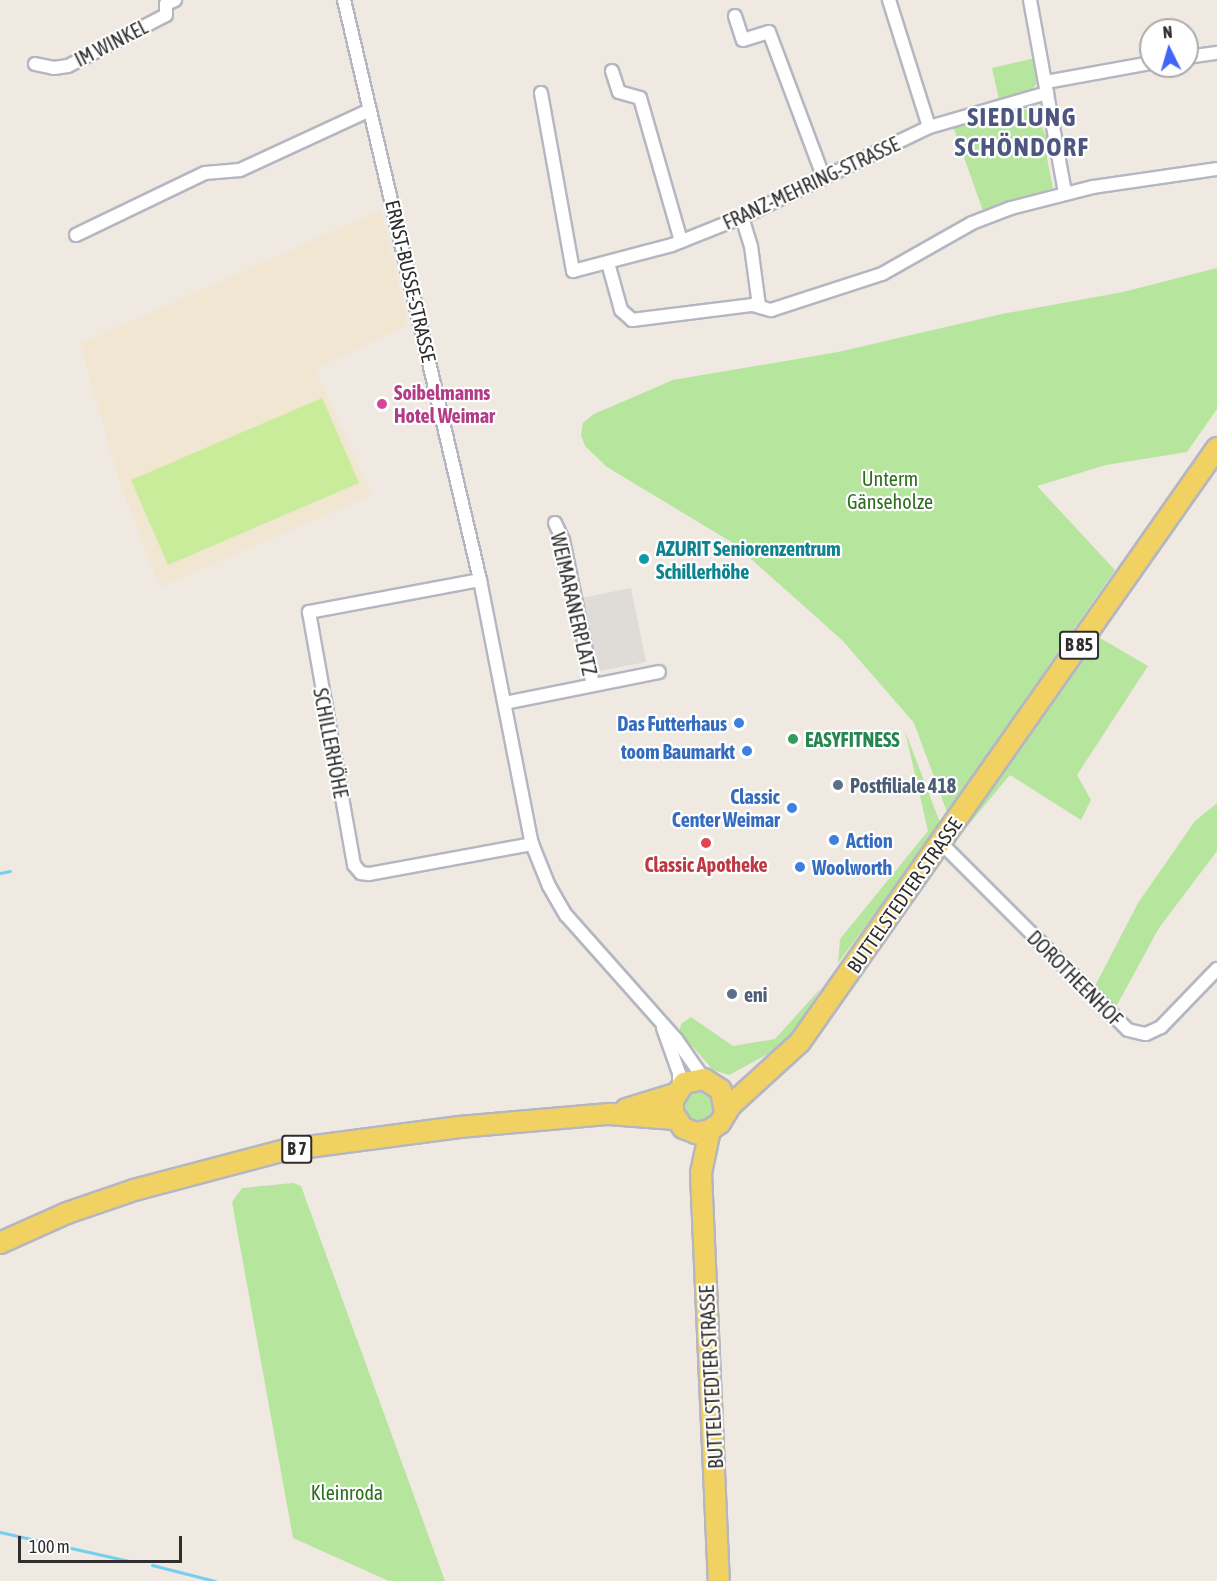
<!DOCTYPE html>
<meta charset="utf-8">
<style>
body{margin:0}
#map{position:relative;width:1217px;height:1581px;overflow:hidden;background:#efe9e1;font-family:"Asap Condensed",sans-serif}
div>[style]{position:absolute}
.education>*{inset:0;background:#f0e6d1}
.green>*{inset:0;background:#b6e59e}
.round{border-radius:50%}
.pitch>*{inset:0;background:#c9ec9a}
.plaza>*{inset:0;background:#dfdcd8}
.stream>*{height:3px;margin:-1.5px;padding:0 1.5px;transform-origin:1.5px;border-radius:1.5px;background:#75cff0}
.roads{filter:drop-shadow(2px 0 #b4b7c1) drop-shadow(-2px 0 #b4b7c1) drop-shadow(0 2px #b4b7c1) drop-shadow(0 -2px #b4b7c1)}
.minor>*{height:12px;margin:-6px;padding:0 6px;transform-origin:6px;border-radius:6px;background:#fff}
.primary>*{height:20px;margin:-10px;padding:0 10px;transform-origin:10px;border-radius:10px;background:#f2d163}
.dots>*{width:16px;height:16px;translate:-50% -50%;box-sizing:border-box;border:3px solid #fff;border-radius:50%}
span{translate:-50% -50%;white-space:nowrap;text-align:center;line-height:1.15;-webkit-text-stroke:4.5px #fff;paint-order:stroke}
.shield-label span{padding:2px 4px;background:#fff;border:2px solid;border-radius:4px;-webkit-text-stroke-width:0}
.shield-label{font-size:18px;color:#2e2e2e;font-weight:700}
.street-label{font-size:20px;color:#2e2e2e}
.hotel-label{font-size:20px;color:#b23c85;font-weight:700}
.left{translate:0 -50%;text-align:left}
.park-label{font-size:20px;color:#2c6e1b}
.culture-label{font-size:20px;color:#0d838f;font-weight:700}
.shop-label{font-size:20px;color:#366cbe;font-weight:700}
.right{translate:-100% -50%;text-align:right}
.leisure-label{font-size:20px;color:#27864d;font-weight:700}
.service-label{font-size:20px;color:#4e5e75;font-weight:700}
.health-label{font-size:20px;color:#be3a42;font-weight:700}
.district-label{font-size:26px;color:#4d5680;font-weight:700;letter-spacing:1.5px}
.north{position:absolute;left:1139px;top:18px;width:60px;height:60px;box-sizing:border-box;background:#fff;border:2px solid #ababab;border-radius:50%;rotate:355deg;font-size:16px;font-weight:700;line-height:24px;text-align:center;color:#2e2e2e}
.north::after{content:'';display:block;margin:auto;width:21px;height:27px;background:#4264fb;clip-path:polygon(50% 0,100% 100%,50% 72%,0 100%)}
.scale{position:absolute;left:18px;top:1536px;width:164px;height:27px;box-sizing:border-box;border:3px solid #2e2e2e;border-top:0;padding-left:8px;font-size:18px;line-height:21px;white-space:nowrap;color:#2e2e2e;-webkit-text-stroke:4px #fff;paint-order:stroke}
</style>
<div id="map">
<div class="education">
<i style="clip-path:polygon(381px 210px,408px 325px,315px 369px,372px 495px,160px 587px,119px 480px,80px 344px)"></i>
</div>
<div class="green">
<i style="clip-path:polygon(1035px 58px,1038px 82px,1031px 91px,999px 100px,992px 68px)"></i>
<i style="clip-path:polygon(1032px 108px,1049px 141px,1047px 158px,1053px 188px,983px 211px,953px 126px)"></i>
<i style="clip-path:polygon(1217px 268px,1217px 409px,1187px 452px,1106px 465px,1037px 486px,1115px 570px,947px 812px,914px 723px,843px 641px,733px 543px,607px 467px,585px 446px,581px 435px,583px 423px,594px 414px,673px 380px,838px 352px,1002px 314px,1123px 292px)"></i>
<i style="clip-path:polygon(1095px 635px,1148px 666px,1077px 775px,1091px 800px,1081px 820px,1010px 775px,954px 842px,953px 837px)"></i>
<i style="clip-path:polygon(905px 731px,941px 825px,838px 963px,840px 939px,928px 831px)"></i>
<i style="clip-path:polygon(1217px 803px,1217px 851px,1159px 928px,1117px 1005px,1093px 990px,1138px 903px,1195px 821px)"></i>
<i style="clip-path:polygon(821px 988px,797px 1027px,777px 1049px,729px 1075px,713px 1070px,693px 1047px,689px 1049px,679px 1033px,681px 1024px,691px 1017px,733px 1046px,775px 1039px)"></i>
<i class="round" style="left:680px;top:1088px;width:36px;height:36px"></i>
<i style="clip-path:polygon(293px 1183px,301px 1186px,445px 1581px,389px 1581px,293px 1538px,232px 1202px,242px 1188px)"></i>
</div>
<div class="pitch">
<i style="clip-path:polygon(322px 398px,359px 483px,168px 565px,131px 480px)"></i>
</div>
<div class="plaza">
<i style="clip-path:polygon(631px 588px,646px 662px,595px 672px,581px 598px)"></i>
</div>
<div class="stream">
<i style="left:0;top:873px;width:10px;rotate:-11deg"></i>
<i style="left:0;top:1532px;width:132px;rotate:12.7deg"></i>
<i style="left:152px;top:1565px;width:65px;rotate:14.3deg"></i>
</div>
<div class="roads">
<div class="minor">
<i style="left:344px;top:0;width:596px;rotate:76.8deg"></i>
<i style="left:480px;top:580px;width:269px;rotate:78.9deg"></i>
<i style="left:532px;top:844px;width:45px;rotate:68deg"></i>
<i style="left:549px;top:886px;width:34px;rotate:60deg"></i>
<i style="left:566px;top:915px;width:166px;rotate:48.4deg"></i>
<i style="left:676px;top:1039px;width:49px;rotate:55deg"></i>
<i style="left:889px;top:0;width:133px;rotate:72.5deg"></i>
<i style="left:1030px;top:0;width:196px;rotate:79.7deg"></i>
<i style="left:735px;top:16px;width:25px;rotate:72deg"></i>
<i style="left:743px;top:40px;width:27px;rotate:-17deg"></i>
<i style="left:769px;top:32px;width:156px;rotate:69.4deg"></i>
<i style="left:1187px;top:57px;width:30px;rotate:-8deg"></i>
<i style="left:35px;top:64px;width:19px;rotate:12deg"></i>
<i style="left:54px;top:68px;width:14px;rotate:-8deg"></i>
<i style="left:68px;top:66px;width:110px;rotate:-27.5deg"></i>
<i style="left:166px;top:15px;width:11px;rotate:-90deg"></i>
<i style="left:166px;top:4px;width:10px;rotate:-24deg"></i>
<i style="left:612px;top:71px;width:22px;rotate:72deg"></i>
<i style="left:619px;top:92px;width:22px;rotate:16deg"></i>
<i style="left:640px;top:98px;width:149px;rotate:74deg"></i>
<i style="left:1046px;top:82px;width:107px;rotate:-10.3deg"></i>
<i style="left:541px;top:93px;width:181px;rotate:79.8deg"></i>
<i style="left:573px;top:271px;width:102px;rotate:-14.7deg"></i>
<i style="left:672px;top:245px;width:75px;rotate:-21.8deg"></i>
<i style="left:742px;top:217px;width:208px;rotate:-25.7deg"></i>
<i style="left:929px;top:127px;width:123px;rotate:-16.1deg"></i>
<i style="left:742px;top:217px;width:30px;rotate:73deg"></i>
<i style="left:751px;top:246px;width:61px;rotate:82.4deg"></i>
<i style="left:76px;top:235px;width:143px;rotate:-25.7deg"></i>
<i style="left:205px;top:173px;width:35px;rotate:-5deg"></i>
<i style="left:240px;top:170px;width:143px;rotate:-24.8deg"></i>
<i style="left:608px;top:263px;width:49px;rotate:74.5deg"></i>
<i style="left:621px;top:310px;width:15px;rotate:42deg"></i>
<i style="left:632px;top:320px;width:122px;rotate:-7.1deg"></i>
<i style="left:753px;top:305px;width:19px;rotate:16deg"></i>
<i style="left:771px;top:310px;width:117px;rotate:-18deg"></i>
<i style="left:882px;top:274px;width:103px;rotate:-29.5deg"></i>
<i style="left:972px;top:223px;width:42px;rotate:-21deg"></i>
<i style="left:1011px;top:208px;width:85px;rotate:-14.4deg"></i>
<i style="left:1093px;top:187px;width:125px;rotate:-8.3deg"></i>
<i style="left:555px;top:523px;width:19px;rotate:65deg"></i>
<i style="left:563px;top:540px;width:148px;rotate:78.3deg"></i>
<i style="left:480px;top:580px;width:174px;rotate:169.4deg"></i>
<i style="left:309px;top:612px;width:257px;rotate:79.9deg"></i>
<i style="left:354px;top:865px;width:11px;rotate:49deg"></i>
<i style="left:361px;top:873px;width:8px;rotate:7deg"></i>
<i style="left:369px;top:874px;width:166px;rotate:-10.4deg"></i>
<i style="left:505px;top:703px;width:157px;rotate:-11.4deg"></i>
<i style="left:941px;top:843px;width:264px;rotate:45deg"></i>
<i style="left:1128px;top:1030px;width:18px;rotate:13deg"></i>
<i style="left:1146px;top:1034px;width:17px;rotate:-25deg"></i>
<i style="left:1161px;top:1027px;width:81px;rotate:-46deg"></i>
<i style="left:663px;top:1028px;width:48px;rotate:70.4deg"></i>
<i style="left:679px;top:1073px;width:15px;rotate:90deg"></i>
</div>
<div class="primary">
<i style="left:626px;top:1109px;width:51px;rotate:-17deg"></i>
<i style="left:725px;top:1113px;width:23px;rotate:-100deg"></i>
<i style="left:721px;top:1090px;width:20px;rotate:-147deg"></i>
<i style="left:704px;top:1079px;width:20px;rotate:169deg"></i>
<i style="left:684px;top:1083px;width:20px;rotate:123deg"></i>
<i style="left:673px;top:1100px;width:13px;rotate:90deg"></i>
<i style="left:673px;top:1113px;width:18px;rotate:56deg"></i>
<i style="left:683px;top:1128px;width:14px;rotate:21deg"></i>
<i style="left:696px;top:1133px;width:14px;rotate:-12deg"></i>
<i style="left:710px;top:1130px;width:12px;rotate:-35deg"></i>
<i style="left:720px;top:1123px;width:21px;rotate:-59deg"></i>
<i style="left:731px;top:1105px;width:93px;rotate:-42.4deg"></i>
<i style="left:800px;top:1042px;width:726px;rotate:-54.93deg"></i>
<i style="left:710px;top:1130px;width:44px;rotate:101.8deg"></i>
<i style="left:701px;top:1173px;width:408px;rotate:87.5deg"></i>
<i style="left:0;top:1243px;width:73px;rotate:-24.1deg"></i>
<i style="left:67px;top:1213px;width:71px;rotate:-18.9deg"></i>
<i style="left:134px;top:1190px;width:156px;rotate:-14.8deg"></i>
<i style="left:285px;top:1150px;width:176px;rotate:-7.5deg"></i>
<i style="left:459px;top:1127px;width:151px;rotate:-5deg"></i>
<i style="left:609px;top:1114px;width:66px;rotate:4.3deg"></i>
</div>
</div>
<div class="dots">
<i style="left:382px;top:404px;background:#d1479c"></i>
<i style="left:644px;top:559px;background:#0f9aa8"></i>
<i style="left:739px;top:723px;background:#3f7fe0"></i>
<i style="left:793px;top:739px;background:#2e9e5b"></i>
<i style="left:747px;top:751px;background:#3f7fe0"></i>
<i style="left:838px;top:785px;background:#5c6f8a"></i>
<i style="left:792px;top:808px;background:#3f7fe0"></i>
<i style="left:834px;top:840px;background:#3f7fe0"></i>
<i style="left:706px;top:843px;background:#e0444e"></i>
<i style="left:800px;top:867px;background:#3f7fe0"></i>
<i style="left:732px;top:994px;background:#5c6f8a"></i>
</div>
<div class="shield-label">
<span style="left:1079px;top:645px">B 85</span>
<span style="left:297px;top:1149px">B 7</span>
</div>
<div class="street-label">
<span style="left:111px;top:43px;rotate:-27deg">IM WINKEL</span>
<span style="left:811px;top:183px;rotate:-25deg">FRANZ-MEHRING-STRASSE</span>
<span style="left:411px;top:281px;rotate:77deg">ERNST-BUSSE-STRASSE</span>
<span style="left:574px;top:604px;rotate:77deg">WEIMARANERPLATZ</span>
<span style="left:331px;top:743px;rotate:79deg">SCHILLERHÖHE</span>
<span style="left:904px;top:895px;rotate:-55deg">BUTTELSTEDTER STRASSE</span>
<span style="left:1075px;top:978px;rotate:45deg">DOROTHEENHOF</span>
<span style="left:711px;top:1377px;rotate:-93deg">BUTTELSTEDTER STRASSE</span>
</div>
<div class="hotel-label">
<span class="left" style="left:394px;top:404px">Soibelmanns<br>Hotel Weimar</span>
</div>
<div class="park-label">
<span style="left:890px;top:490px">Unterm<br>Gänseholze</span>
<span style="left:347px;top:1492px">Kleinroda</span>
</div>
<div class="culture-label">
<span class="left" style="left:656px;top:560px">AZURIT Seniorenzentrum<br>Schillerhöhe</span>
</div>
<div class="shop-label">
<span class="right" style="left:727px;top:723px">Das Futterhaus</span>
<span class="right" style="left:735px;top:751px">toom Baumarkt</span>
<span class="right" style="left:780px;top:808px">Classic<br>Center Weimar</span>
<span class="left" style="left:846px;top:840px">Action</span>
<span class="left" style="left:812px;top:867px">Woolworth</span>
</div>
<div class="leisure-label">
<span class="left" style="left:805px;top:739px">EASYFITNESS</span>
</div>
<div class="service-label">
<span class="left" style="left:850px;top:785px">Postfiliale 418</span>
<span class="left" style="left:744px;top:994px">eni</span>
</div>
<div class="health-label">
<span style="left:706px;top:864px">Classic Apotheke</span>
</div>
<div class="district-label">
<span style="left:1022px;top:133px">SIEDLUNG<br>SCHÖNDORF</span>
</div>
<div class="north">N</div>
<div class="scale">100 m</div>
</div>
